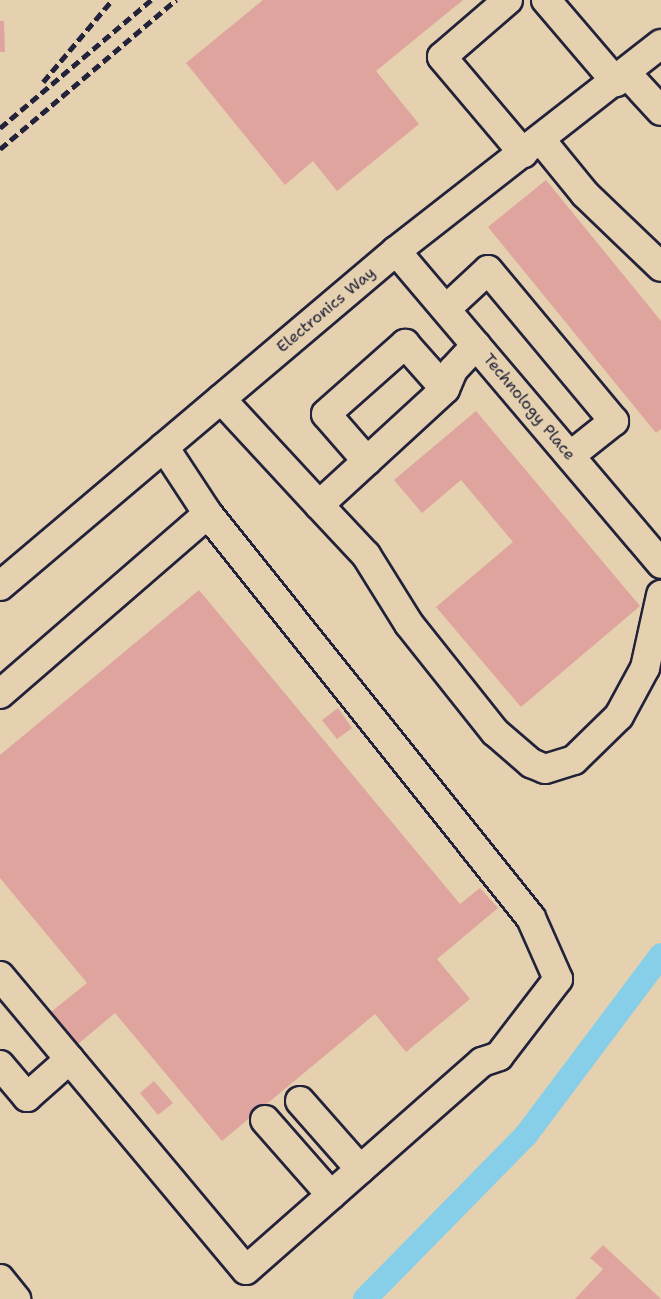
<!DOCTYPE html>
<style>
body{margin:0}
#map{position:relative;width:661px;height:1299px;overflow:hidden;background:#e5d1af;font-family:"Shantell Sans",sans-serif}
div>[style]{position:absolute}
.canal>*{height:24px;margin:-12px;padding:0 12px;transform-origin:12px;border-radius:12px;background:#87cfe8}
.building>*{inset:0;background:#dea49d}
.roads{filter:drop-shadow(2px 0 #22223b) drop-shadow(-2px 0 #22223b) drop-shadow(0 2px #22223b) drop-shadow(0 -2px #22223b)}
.minor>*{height:28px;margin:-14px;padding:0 14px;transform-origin:14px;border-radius:14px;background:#e5d1af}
.rail>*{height:4.5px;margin-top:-2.25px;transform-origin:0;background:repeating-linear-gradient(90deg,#22223b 0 9px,transparent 0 13.5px)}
span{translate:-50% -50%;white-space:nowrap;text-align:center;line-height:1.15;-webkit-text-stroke:4.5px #e5d1af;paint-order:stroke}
.street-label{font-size:16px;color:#22223b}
</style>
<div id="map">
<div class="canal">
<i style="left:365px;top:1299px;width:230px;rotate:-45.5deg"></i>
<i style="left:526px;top:1135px;width:225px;rotate:-53.1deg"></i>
</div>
<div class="building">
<i style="clip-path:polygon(263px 0,463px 0,376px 71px,419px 124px,337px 191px,313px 161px,285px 185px,186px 63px)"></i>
<i style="clip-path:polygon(0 21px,4px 21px,5px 52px,0 52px)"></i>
<i style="clip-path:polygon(546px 180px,661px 321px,661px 429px,656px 433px,488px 227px)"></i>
<i style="clip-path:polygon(476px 411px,640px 606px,521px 707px,436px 607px,513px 542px,461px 480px,422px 513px,394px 480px)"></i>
<i style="clip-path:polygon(199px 590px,460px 904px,480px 888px,498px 908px,437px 959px,470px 999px,406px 1052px,375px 1014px,222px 1141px,115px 1013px,78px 1044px,51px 1012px,87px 983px,0 878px,0 755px)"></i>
<i style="clip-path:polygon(338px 708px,352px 728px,337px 739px,322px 720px)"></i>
<i style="clip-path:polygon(154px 1081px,173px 1103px,158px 1115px,140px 1093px)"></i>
<i style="clip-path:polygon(603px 1245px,661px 1299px,575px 1299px,603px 1269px,590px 1258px)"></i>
</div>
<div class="roads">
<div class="minor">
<i style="left:508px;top:0;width:87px;rotate:139.2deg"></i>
<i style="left:442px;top:57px;width:126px;rotate:49.8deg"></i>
<i style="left:546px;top:0;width:108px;rotate:49.5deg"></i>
<i style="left:627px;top:74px;width:50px;rotate:47.4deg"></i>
<i style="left:541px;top:140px;width:70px;rotate:50.8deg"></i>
<i style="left:585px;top:194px;width:105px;rotate:43.8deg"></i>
<i style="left:396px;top:251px;width:410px;rotate:49.7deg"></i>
<i style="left:446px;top:309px;width:57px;rotate:-42.9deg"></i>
<i style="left:488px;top:270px;width:197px;rotate:50.2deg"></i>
<i style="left:614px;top:421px;width:56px;rotate:141.5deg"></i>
<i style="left:221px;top:399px;width:144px;rotate:47.2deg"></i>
<i style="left:319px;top:505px;width:171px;rotate:-42.6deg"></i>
<i style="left:445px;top:389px;width:21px;rotate:-67deg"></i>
<i style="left:453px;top:370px;width:34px;rotate:-47deg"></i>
<i style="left:367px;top:461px;width:62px;rotate:-131.1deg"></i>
<i style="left:326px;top:414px;width:106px;rotate:-41.5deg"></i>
<i style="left:405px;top:344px;width:60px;rotate:48.4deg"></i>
<i style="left:319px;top:505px;width:69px;rotate:46.8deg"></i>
<i style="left:366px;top:555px;width:81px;rotate:58.1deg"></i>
<i style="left:409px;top:624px;width:138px;rotate:51.5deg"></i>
<i style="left:495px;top:732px;width:48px;rotate:40.7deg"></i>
<i style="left:531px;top:763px;width:15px;rotate:23deg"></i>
<i style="left:545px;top:769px;width:30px;rotate:-17deg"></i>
<i style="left:574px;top:760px;width:63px;rotate:-44.4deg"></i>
<i style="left:619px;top:716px;width:55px;rotate:-61.6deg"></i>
<i style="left:645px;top:668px;width:75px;rotate:-77.6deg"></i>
<i style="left:0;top:586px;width:519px;rotate:-40.23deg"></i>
<i style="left:396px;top:251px;width:336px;rotate:-38deg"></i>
<i style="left:0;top:694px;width:275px;rotate:-40.9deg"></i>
<i style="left:0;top:976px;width:383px;rotate:50.1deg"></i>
<i style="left:246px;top:1270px;width:315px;rotate:-41.4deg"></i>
<i style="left:482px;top:1062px;width:18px;rotate:-19deg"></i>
<i style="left:499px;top:1056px;width:97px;rotate:-52.5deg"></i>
<i style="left:558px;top:979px;width:67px;rotate:-113.9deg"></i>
<i style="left:531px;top:918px;width:517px;rotate:-128.64deg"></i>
<i style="left:208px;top:514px;width:80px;rotate:-123.3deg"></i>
<i style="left:0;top:1065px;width:42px;rotate:49.8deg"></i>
<i style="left:27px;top:1097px;width:57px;rotate:-41.5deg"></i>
<i style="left:300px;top:1101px;width:91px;rotate:48.6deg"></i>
<i style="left:265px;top:1120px;width:100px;rotate:48.7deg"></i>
<i style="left:0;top:1279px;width:26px;rotate:51deg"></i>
</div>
</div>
<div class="rail">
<i style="left:43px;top:82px;width:107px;rotate:-49.9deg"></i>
<i style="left:0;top:128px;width:198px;rotate:-40.3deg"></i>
<i style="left:0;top:149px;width:231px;rotate:-40.3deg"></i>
</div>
<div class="street-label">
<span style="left:326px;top:310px;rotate:-40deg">Electronics Way</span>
<span style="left:529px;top:407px;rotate:50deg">Technology Place</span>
</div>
</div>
